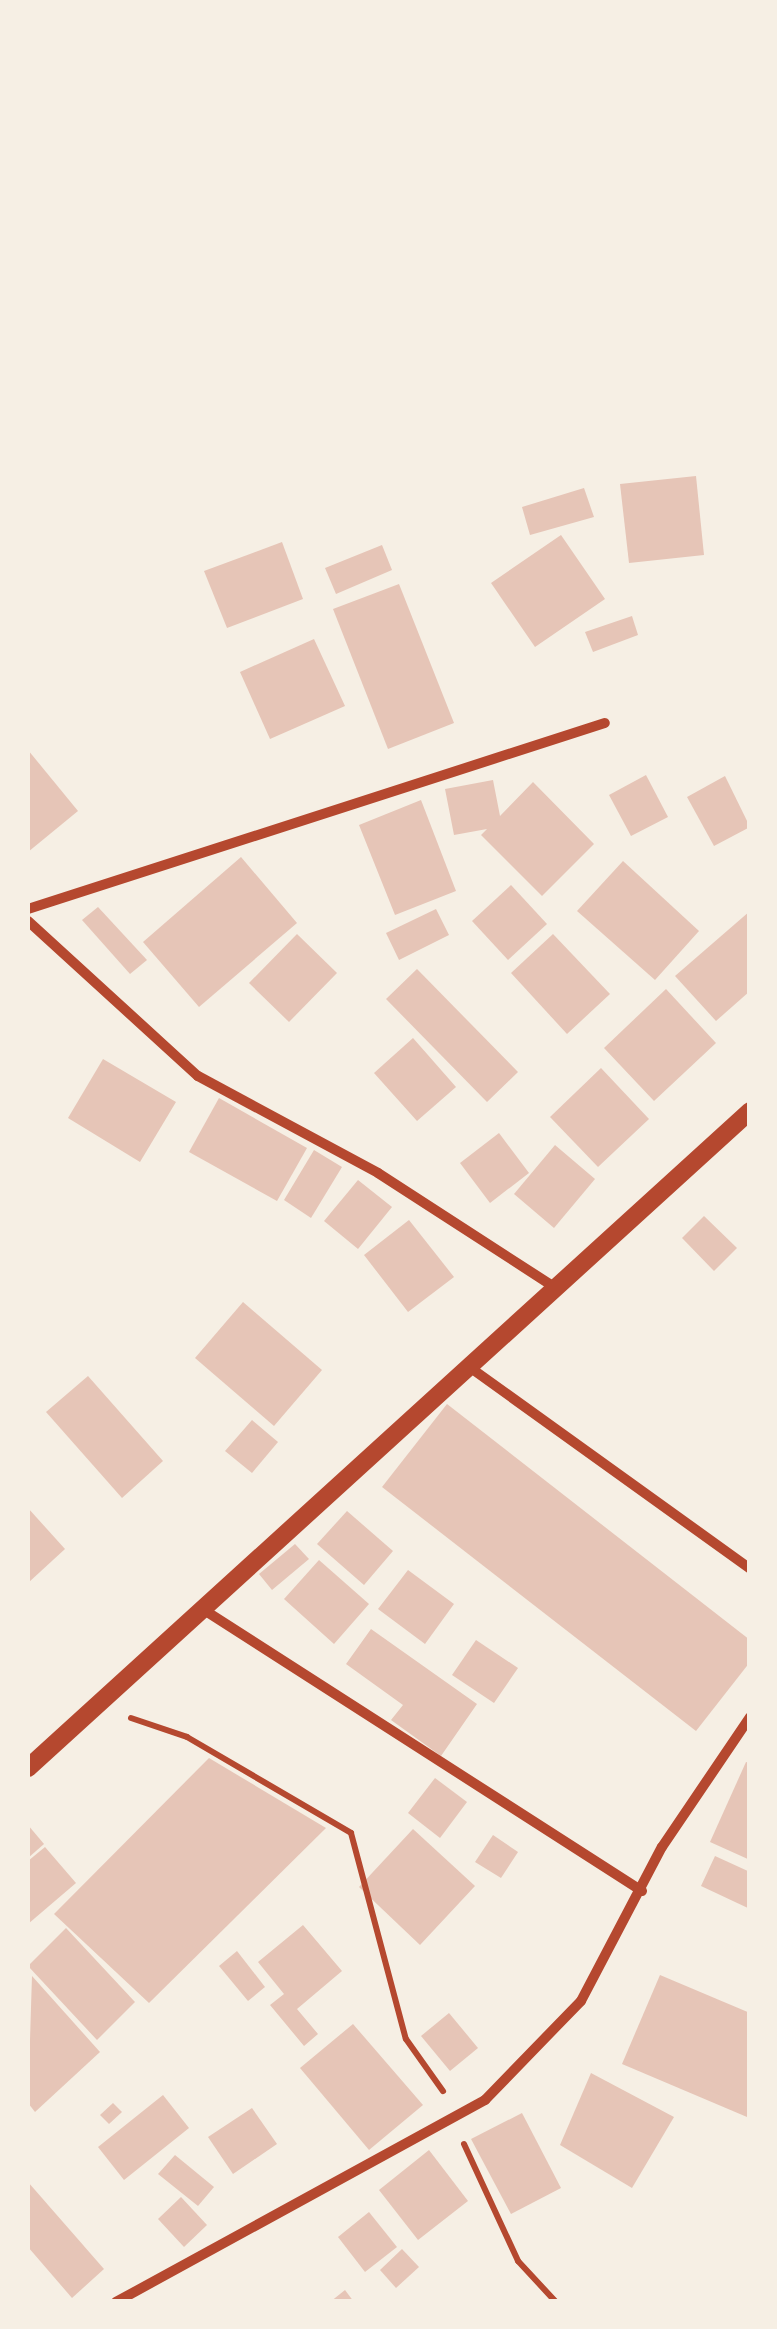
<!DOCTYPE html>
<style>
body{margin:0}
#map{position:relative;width:777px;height:2329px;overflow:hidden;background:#f6efe4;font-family:"PT Sans Narrow",sans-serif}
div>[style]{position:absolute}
.building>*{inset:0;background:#e6c5b7}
.path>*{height:6px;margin:-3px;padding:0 3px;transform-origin:3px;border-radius:3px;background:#b5482f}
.minor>*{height:10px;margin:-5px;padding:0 5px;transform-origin:5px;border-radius:5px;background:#b5482f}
.tertiary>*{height:18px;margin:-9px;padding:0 9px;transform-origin:9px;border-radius:9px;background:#b5482f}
span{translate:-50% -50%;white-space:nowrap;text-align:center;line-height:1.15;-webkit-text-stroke:9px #f6efe4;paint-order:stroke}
.frame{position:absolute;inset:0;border:30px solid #f6efe4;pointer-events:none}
</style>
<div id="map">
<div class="building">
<i style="clip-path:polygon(696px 476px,704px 555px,629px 563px,620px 484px)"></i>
<i style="clip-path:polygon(584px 488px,594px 517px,530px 535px,522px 507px)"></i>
<i style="clip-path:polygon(561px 535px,605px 599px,535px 647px,491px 583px)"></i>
<i style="clip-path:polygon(282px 542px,303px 599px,227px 628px,204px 571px)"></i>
<i style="clip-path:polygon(382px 545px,392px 570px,336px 594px,325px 568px)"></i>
<i style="clip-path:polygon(399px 584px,454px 723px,388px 749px,333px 609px)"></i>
<i style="clip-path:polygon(632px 616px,638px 635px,593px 652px,585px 632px)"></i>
<i style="clip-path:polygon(314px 639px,345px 706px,270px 739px,240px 672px)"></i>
<i style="clip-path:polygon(28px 750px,78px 811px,28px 852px)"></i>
<i style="clip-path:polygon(646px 775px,668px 817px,631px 836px,609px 795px)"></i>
<i style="clip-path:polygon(725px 776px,750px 827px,714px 846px,687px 797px)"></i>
<i style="clip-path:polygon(493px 780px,500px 816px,533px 782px,594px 844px,542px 896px,481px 835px,487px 829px,454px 835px,445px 789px)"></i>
<i style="clip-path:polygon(421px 800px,456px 891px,395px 915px,359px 825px)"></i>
<i style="clip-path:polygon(241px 857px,297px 923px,199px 1007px,143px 942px)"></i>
<i style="clip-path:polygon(623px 861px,699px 931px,655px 980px,577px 911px)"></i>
<i style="clip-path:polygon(511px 885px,547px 924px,508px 960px,472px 921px)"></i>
<i style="clip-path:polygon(98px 907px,147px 960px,130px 974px,82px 920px)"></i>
<i style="clip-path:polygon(436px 909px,449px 935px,399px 960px,386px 933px)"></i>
<i style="clip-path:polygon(750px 911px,750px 991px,716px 1021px,675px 976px)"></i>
<i style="clip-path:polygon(297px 934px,337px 973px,289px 1022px,249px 983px)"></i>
<i style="clip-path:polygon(553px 934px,610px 994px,567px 1034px,511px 973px)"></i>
<i style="clip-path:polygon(417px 969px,518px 1072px,487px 1102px,386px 999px)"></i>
<i style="clip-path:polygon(666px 989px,716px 1043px,654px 1101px,604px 1048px)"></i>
<i style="clip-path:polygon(413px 1038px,456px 1087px,417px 1121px,374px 1073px)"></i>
<i style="clip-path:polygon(103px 1059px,176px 1102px,140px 1162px,68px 1118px)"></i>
<i style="clip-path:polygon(601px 1068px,649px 1119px,598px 1167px,550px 1117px)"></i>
<i style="clip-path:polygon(219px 1098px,307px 1148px,277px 1201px,189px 1152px)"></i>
<i style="clip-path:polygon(499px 1133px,529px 1173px,490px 1203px,460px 1163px)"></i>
<i style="clip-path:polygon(555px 1145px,595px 1179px,554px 1228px,514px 1194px)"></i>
<i style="clip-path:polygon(314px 1150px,342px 1167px,311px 1218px,284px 1200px)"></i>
<i style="clip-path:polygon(358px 1180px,392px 1207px,358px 1249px,324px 1221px)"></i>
<i style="clip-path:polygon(704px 1216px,737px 1248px,714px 1271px,682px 1238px)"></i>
<i style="clip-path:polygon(409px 1220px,454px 1277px,408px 1312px,364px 1255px)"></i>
<i style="clip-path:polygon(243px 1302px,322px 1370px,274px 1426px,195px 1358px)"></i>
<i style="clip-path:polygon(88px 1376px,163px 1461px,122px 1498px,46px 1412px)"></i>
<i style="clip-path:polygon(447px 1404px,750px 1640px,750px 1662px,696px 1731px,382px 1487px)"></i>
<i style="clip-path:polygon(252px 1420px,278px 1442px,252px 1473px,225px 1451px)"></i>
<i style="clip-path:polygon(28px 1508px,65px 1549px,28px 1583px)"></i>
<i style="clip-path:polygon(347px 1511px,393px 1551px,364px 1585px,317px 1544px)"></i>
<i style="clip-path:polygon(295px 1544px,309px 1559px,272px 1590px,259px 1574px)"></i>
<i style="clip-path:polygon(319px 1560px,369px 1604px,334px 1644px,284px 1599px)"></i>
<i style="clip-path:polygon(408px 1570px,454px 1604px,425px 1644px,378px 1609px)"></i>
<i style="clip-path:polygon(371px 1629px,477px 1704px,441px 1756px,391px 1720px,403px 1705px,346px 1664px)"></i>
<i style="clip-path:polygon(476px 1640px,518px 1668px,494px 1703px,452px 1675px)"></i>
<i style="clip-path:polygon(209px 1758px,326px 1828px,149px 2003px,54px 1914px)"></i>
<i style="clip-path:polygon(746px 1762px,750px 1763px,750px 1860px,710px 1842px)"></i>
<i style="clip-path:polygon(435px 1778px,467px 1802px,440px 1838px,408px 1813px)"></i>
<i style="clip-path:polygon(28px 1825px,44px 1844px,28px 1858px)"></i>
<i style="clip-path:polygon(413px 1829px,475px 1886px,420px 1945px,359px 1887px)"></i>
<i style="clip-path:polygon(493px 1835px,518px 1852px,501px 1878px,475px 1862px)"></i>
<i style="clip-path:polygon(45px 1847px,76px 1883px,28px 1924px,28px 1861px)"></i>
<i style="clip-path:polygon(715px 1856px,750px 1872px,750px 1909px,701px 1886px)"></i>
<i style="clip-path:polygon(303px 1925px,342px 1971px,297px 2009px,318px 2034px,304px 2046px,270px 2005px,284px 1994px,258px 1962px)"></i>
<i style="clip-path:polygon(66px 1928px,135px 2002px,97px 2040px,28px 1966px)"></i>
<i style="clip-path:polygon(237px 1951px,265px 1987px,248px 2001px,219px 1966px)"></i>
<i style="clip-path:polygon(660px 1975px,750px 2013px,747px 2117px,622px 2064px)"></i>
<i style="clip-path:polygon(32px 1976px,100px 2052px,35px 2112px,28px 2103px)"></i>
<i style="clip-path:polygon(449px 2013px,478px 2048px,450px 2071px,421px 2036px)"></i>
<i style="clip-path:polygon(353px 2024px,423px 2105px,369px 2150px,300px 2068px)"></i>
<i style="clip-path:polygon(591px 2073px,674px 2117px,632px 2188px,560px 2145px)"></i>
<i style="clip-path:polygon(163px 2095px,189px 2128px,124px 2180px,98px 2147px)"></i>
<i style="clip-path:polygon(113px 2103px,122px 2112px,109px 2124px,100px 2115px)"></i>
<i style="clip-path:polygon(252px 2108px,277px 2144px,233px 2174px,208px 2137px)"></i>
<i style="clip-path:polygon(522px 2113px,561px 2188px,511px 2214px,471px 2139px)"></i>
<i style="clip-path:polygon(429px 2150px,468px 2201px,418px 2240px,379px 2190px)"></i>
<i style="clip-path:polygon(175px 2155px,214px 2187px,198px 2206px,158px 2174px)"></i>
<i style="clip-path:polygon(28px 2182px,104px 2269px,72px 2298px,28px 2247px)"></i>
<i style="clip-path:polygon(181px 2197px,207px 2225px,184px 2247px,158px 2219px)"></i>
<i style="clip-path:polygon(369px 2212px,397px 2247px,365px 2272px,338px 2237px)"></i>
<i style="clip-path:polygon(402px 2249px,419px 2267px,396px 2288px,380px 2270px)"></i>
<i style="clip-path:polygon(345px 2290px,354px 2302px,330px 2302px)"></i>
</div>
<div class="path">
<i style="left:131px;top:1718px;width:59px;rotate:18.7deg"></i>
<i style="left:187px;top:1737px;width:190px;rotate:30.3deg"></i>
<i style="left:351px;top:1833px;width:213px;rotate:75.1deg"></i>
<i style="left:406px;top:2039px;width:64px;rotate:54.6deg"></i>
<i style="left:464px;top:2144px;width:129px;rotate:65.2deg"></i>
<i style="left:518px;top:2261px;width:56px;rotate:47.2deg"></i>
</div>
<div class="minor">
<i style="left:28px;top:909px;width:606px;rotate:-17.87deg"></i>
<i style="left:28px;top:921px;width:230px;rotate:42.4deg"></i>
<i style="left:198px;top:1076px;width:204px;rotate:28.3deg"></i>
<i style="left:378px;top:1173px;width:208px;rotate:32.9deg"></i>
<i style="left:468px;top:1366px;width:347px;rotate:35.7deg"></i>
<i style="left:201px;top:1608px;width:524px;rotate:32.69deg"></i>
<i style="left:116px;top:2302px;width:421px;rotate:-28.7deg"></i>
<i style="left:485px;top:2100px;width:138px;rotate:-45.9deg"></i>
<i style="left:581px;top:2001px;width:174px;rotate:-62.3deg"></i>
<i style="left:662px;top:1847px;width:157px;rotate:-55.9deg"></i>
</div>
<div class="tertiary">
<i style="left:28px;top:1768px;width:976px;rotate:-42.3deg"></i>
</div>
<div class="frame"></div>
</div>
